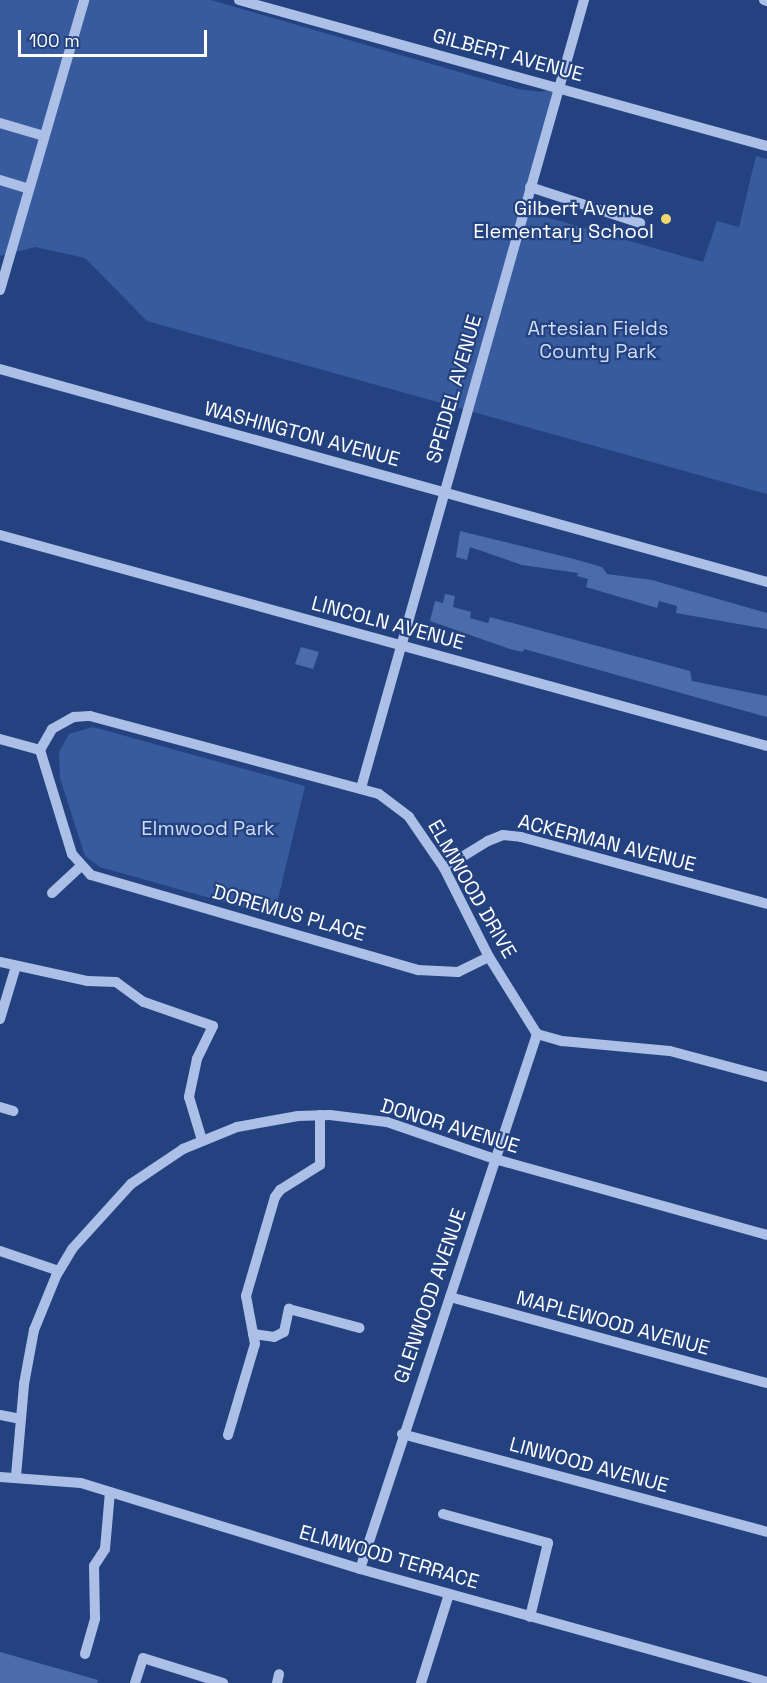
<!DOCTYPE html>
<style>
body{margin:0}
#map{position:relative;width:767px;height:1683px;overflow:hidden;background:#244280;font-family:"Space Grotesk",sans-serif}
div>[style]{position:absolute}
.green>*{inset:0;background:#385b9e}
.building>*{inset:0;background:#4c6ca9}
.minor>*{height:10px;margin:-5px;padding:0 5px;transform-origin:5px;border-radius:5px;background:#abbfe7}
.dots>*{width:16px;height:16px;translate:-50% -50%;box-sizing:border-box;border:3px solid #244280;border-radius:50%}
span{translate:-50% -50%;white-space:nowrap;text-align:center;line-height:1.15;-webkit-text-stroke:4.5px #244280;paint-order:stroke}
.street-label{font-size:20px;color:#fff}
.poi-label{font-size:20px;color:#fff}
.right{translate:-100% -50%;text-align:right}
.park-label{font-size:20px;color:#cedcf5}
.scale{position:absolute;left:18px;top:30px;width:189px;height:27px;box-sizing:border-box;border:3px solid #fff;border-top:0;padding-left:8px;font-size:18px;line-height:21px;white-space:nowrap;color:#fff;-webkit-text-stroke:4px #244280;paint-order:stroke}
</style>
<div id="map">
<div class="green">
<i style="clip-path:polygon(0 0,211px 0,518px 89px,541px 92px,560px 87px,525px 211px,703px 262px,717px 221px,739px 227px,756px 156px,767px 159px,767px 494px,147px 321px,85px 258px,35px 247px,0 256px)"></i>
<i style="clip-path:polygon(93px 727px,305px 786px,274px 916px,100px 867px,85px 856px,60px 778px,59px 752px,69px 734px)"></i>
</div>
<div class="building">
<i style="clip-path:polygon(460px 531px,574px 559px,602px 567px,607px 574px,652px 580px,767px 613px,767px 629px,676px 613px,677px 606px,659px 601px,657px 608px,586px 587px,588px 579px,577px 576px,578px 573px,522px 565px,470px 547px,467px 560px,456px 557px)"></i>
<i style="clip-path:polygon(445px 594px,455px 596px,453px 607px,471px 612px,470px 618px,488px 623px,490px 617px,690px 671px,692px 681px,767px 696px,767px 717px,524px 649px,523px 652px,510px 649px,430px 621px,435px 601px,443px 603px)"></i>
<i style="clip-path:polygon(301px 647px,319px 652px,313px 669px,295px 664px)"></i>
<i style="clip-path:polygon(0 1652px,98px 1680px,97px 1683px,0 1683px)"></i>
</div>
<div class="minor">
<i style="left:239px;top:0;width:548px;rotate:15.46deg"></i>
<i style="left:764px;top:0;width:3px;rotate:18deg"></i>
<i style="left:0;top:123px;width:46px;rotate:16.5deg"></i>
<i style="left:0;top:180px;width:30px;rotate:17deg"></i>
<i style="left:530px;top:187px;width:116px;rotate:18.1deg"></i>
<i style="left:0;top:290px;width:302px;rotate:-73.8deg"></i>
<i style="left:0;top:369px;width:796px;rotate:15.52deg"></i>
<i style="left:0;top:535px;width:795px;rotate:15.38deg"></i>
<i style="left:0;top:739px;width:41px;rotate:15.4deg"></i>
<i style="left:40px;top:750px;width:24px;rotate:-60deg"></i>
<i style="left:52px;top:729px;width:25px;rotate:-29deg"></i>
<i style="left:74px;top:717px;width:16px;rotate:-4deg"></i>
<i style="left:90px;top:716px;width:299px;rotate:15.1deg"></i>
<i style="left:379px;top:794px;width:38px;rotate:37deg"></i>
<i style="left:409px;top:817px;width:62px;rotate:55.5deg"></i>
<i style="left:444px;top:868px;width:100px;rotate:63.2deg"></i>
<i style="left:489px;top:957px;width:91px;rotate:58.1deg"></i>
<i style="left:537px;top:1034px;width:26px;rotate:16deg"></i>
<i style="left:562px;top:1041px;width:108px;rotate:5.3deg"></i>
<i style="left:670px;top:1051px;width:100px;rotate:15deg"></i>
<i style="left:40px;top:750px;width:109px;rotate:72.9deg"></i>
<i style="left:72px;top:854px;width:28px;rotate:48deg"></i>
<i style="left:91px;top:875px;width:341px;rotate:16.2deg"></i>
<i style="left:418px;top:970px;width:40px;rotate:2.9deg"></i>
<i style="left:458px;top:972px;width:34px;rotate:-26deg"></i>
<i style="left:361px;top:788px;width:819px;rotate:-74.2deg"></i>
<i style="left:444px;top:868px;width:52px;rotate:-31.5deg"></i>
<i style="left:488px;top:841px;width:16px;rotate:-22deg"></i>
<i style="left:503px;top:835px;width:18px;rotate:6deg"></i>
<i style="left:521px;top:837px;width:255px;rotate:15.2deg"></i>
<i style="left:52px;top:893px;width:38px;rotate:-43deg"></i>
<i style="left:0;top:962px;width:90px;rotate:12.2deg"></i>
<i style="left:88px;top:981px;width:28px;rotate:2deg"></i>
<i style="left:116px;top:982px;width:34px;rotate:36deg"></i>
<i style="left:144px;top:1002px;width:73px;rotate:19.2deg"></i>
<i style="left:213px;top:1026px;width:37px;rotate:116deg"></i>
<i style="left:197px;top:1059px;width:39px;rotate:102deg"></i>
<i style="left:189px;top:1097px;width:45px;rotate:73.2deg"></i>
<i style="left:0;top:1019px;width:55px;rotate:-73.2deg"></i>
<i style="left:0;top:1107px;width:14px;rotate:17deg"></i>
<i style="left:0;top:1251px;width:62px;rotate:18.7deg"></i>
<i style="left:450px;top:1297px;width:328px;rotate:15.2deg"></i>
<i style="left:253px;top:1334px;width:21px;rotate:8deg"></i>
<i style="left:274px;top:1337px;width:11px;rotate:-27deg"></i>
<i style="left:284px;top:1332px;width:24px;rotate:-78deg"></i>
<i style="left:289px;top:1309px;width:73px;rotate:15deg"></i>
<i style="left:0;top:1415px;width:21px;rotate:11deg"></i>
<i style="left:402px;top:1434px;width:378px;rotate:15deg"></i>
<i style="left:228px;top:1435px;width:95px;rotate:-73.5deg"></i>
<i style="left:255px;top:1344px;width:49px;rotate:-100.6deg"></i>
<i style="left:246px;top:1296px;width:103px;rotate:-73.7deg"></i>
<i style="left:275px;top:1197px;width:9px;rotate:-54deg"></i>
<i style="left:280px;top:1190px;width:47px;rotate:-32deg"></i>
<i style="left:320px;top:1165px;width:50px;rotate:-90deg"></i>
<i style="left:16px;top:1476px;width:92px;rotate:-85deg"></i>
<i style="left:24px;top:1384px;width:55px;rotate:-79.5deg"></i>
<i style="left:34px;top:1330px;width:58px;rotate:-67.8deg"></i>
<i style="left:56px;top:1276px;width:31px;rotate:-59deg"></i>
<i style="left:72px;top:1249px;width:88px;rotate:-47.8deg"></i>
<i style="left:131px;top:1184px;width:63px;rotate:-33.9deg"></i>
<i style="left:183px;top:1149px;width:58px;rotate:-22.2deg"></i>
<i style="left:237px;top:1127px;width:62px;rotate:-10.2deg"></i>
<i style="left:298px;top:1116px;width:32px;rotate:-2deg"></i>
<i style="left:330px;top:1115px;width:57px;rotate:7deg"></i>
<i style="left:387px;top:1122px;width:114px;rotate:18.9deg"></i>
<i style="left:495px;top:1159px;width:282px;rotate:15.6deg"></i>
<i style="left:0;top:1477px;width:81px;rotate:4.2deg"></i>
<i style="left:81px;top:1483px;width:292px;rotate:17.1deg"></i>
<i style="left:360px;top:1569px;width:422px;rotate:15.5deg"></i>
<i style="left:443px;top:1514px;width:109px;rotate:15.4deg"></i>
<i style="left:548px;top:1543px;width:76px;rotate:103.7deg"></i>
<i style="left:360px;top:1569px;width:564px;rotate:-71.69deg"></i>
<i style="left:85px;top:1654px;width:37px;rotate:-74deg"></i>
<i style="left:95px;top:1618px;width:52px;rotate:-91.1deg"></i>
<i style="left:94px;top:1566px;width:20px;rotate:-57deg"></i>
<i style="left:105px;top:1549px;width:57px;rotate:-85deg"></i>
<i style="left:135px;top:1683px;width:26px;rotate:-72deg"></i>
<i style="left:143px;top:1658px;width:84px;rotate:17.4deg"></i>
<i style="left:277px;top:1683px;width:9px;rotate:-77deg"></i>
<i style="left:421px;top:1683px;width:93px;rotate:-72.5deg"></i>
</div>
<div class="dots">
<i style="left:666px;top:219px;background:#f1d96e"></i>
</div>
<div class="street-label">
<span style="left:508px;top:55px;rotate:15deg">GILBERT AVENUE</span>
<span style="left:454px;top:389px;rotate:-74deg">SPEIDEL AVENUE</span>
<span style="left:302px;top:434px;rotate:15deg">WASHINGTON AVENUE</span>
<span style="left:388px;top:623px;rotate:15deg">LINCOLN AVENUE</span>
<span style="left:607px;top:843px;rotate:14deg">ACKERMAN AVENUE</span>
<span style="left:472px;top:889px;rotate:60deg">ELMWOOD DRIVE</span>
<span style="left:289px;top:913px;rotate:16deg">DOREMUS PLACE</span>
<span style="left:450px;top:1126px;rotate:17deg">DONOR AVENUE</span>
<span style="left:430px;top:1296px;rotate:-71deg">GLENWOOD AVENUE</span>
<span style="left:613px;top:1323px;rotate:15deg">MAPLEWOOD AVENUE</span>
<span style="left:589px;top:1465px;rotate:15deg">LINWOOD AVENUE</span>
<span style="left:389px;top:1557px;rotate:16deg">ELMWOOD TERRACE</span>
</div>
<div class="poi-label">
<span class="right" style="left:654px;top:220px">Gilbert Avenue<br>Elementary School</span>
</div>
<div class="park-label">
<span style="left:598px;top:340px">Artesian Fields<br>County Park</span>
<span style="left:208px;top:828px">Elmwood Park</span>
</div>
<div class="scale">100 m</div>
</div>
